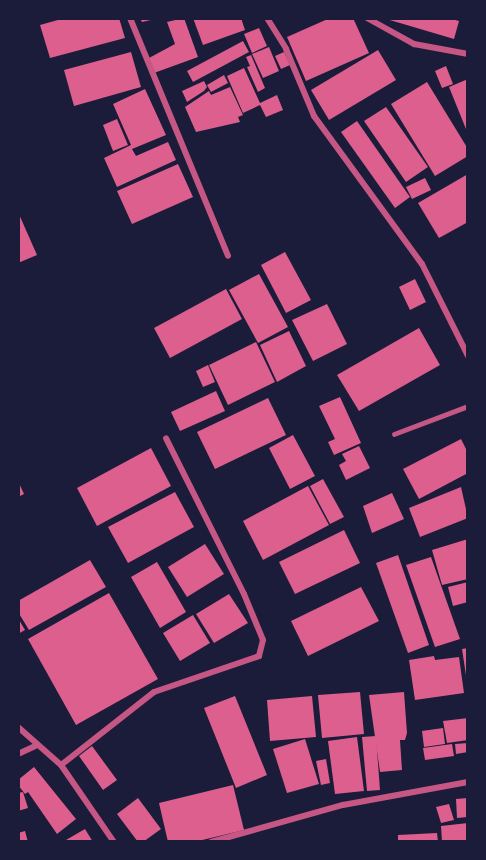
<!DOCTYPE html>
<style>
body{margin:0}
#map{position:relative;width:486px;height:860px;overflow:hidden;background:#1b1b3a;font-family:"Playfair Display",serif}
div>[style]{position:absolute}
.building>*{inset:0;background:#dd5f8e}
.service>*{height:4.5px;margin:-2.25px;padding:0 2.25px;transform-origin:2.25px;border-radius:2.25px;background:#c65784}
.minor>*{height:6px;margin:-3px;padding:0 3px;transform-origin:3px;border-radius:3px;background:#c65784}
span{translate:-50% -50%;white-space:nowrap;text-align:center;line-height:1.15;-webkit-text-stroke:4.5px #1b1b3a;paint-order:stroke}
.frame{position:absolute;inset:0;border:20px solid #1b1b3a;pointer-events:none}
</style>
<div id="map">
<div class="building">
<i style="clip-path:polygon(65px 18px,119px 18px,125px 38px,50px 58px,40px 25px)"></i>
<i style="clip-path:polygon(140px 18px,155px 18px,155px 19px,142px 22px)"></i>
<i style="clip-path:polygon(184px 18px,198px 57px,154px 73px,149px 58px,175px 44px,167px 22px)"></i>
<i style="clip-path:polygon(193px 18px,241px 18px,245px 30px,203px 45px)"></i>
<i style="clip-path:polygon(330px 18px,353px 18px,369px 53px,306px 81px,287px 37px)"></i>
<i style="clip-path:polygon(383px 18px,448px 18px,459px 21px,454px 39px)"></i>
<i style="clip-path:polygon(259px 28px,267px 46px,252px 53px,244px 34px)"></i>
<i style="clip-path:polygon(243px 41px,249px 52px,193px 82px,187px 71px)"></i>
<i style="clip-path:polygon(269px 47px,279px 71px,263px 78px,252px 54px)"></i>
<i style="clip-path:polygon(378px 50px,396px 80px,329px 120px,311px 90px)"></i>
<i style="clip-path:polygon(131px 52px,141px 87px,74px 106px,64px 70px)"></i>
<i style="clip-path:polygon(284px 52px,290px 65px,281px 69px,275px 56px)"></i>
<i style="clip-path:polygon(251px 55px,265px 88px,258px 92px,247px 67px,250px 66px,246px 57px)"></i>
<i style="clip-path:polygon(446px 66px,453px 84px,442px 88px,435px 71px)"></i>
<i style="clip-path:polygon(244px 68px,260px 103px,277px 95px,283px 110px,266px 117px,260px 105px,243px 113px,227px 76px)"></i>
<i style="clip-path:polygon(224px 75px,228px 83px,211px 92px,207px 85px)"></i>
<i style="clip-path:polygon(468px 79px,468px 134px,449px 87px)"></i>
<i style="clip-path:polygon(204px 81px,207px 87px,204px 91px,187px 102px,182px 91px)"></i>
<i style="clip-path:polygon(427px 82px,468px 149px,468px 156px,435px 176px,391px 104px)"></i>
<i style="clip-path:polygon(230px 87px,243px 115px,238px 117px,240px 122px,196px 132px,185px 107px,209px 91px,211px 95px)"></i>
<i style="clip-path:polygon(145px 89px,166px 135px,132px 149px,136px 156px,168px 142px,176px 160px,117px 187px,104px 158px,131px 145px,113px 104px)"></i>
<i style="clip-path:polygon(386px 107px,428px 167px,406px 182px,364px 121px)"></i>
<i style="clip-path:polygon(117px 119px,128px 145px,113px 151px,103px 125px)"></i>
<i style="clip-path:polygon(357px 121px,410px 197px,395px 208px,341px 132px)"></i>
<i style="clip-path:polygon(178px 164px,193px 197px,132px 224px,117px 191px)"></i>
<i style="clip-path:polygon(468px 174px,468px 222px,439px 238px,418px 203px)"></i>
<i style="clip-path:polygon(425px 178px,431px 190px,412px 199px,406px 187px)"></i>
<i style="clip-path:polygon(18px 212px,37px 255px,18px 263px)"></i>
<i style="clip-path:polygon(285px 252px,311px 300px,286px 313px,261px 265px)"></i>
<i style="clip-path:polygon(259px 274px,288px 327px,258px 343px,229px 290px)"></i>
<i style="clip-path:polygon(415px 279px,426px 302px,410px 310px,399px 287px)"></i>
<i style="clip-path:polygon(226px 289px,242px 319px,170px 358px,154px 328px)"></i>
<i style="clip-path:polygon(327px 304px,347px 344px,313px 361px,292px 320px)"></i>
<i style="clip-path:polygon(419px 328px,440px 365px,359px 411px,337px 375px)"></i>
<i style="clip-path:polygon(289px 331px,306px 366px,277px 382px,260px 345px)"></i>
<i style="clip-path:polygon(256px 342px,275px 382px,228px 405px,209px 365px)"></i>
<i style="clip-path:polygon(208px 365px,215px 382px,203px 387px,196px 371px)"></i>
<i style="clip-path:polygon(216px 391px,225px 411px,180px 431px,171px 412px)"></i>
<i style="clip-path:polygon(340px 397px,361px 443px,334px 455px,328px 442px,335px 439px,319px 406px)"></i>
<i style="clip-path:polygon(268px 398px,286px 435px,215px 469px,197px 432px)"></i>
<i style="clip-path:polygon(293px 435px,315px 476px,290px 489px,269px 448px)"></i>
<i style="clip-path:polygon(461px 439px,468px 453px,468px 473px,419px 499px,403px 469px)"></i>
<i style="clip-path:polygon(359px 446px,370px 468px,346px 480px,339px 465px,346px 461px,342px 454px)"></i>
<i style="clip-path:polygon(151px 448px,171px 486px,97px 526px,77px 488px)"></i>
<i style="clip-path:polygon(323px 479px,344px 517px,330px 524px,310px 486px)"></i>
<i style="clip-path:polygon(18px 481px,24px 494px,18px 497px)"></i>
<i style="clip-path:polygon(308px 486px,329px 525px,263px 560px,243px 521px)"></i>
<i style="clip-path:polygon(461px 487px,468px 518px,420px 537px,409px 508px)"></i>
<i style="clip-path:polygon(175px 492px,194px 527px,128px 563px,108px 527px)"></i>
<i style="clip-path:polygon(392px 493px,404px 519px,372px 533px,363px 506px)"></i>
<i style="clip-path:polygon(344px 530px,360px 563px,295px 594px,279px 562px)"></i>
<i style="clip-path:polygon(468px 539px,468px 579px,442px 585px,432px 550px)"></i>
<i style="clip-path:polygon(205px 544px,224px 574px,187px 597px,168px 567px)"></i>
<i style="clip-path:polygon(398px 555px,429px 645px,408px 653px,376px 563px)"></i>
<i style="clip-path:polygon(431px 557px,460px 639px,435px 647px,406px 565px)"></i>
<i style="clip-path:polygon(90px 560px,106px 587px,29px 630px,18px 612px,18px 601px)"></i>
<i style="clip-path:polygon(157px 562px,186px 612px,160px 628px,131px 577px)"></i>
<i style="clip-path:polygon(468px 582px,468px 602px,453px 606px,448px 587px)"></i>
<i style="clip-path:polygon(361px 587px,379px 621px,308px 656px,291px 621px)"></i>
<i style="clip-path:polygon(109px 593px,158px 679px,76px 725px,28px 639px)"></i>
<i style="clip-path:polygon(229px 594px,248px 623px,214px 643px,196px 614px)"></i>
<i style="clip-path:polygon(193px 615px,210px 643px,180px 661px,163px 633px)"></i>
<i style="clip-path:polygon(18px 618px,25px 630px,18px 634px)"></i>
<i style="clip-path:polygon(468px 648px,468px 682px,467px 682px,462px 649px)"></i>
<i style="clip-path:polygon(434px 656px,435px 660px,459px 657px,464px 693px,415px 700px,409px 660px)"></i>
<i style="clip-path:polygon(360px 692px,364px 734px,322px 738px,318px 695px)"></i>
<i style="clip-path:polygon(404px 692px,407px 733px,405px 740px,400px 740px,402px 770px,380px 772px,369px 695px)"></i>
<i style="clip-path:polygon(235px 696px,267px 775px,236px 788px,204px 708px)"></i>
<i style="clip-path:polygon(312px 696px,316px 737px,270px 741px,267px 700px)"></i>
<i style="clip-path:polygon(468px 718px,468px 740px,447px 743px,443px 721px)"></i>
<i style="clip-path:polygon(443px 728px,445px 744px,424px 747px,422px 731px)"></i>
<i style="clip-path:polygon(376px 736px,380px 790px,367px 791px,362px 737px)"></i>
<i style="clip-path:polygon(357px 737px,364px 791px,335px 794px,328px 741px)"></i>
<i style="clip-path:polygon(305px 739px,319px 784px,287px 793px,273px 749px)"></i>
<i style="clip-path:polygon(452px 744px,454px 756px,425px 760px,423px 748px)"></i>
<i style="clip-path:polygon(455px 744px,468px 743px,468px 752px,456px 754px)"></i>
<i style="clip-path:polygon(92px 746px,117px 780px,103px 790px,79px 756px)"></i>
<i style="clip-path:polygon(326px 759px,330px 783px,321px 785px,316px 761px)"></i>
<i style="clip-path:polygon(34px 767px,76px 819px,57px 834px,28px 792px,25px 794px,18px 785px,18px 780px)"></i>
<i style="clip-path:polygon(233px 785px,244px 830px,194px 842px,168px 842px,159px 803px)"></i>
<i style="clip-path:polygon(23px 792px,28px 808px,18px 811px,18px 793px)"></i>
<i style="clip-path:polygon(138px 798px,161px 829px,143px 842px,138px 842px,117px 814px)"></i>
<i style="clip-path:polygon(468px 798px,468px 817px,457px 818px,456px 799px)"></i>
<i style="clip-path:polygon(449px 804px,454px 820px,441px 823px,436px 807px)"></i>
<i style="clip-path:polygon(468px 823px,468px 842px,442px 842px,441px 826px)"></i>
<i style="clip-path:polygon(85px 829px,93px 842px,67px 842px,66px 840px)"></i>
<i style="clip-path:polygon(25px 831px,28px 842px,18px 842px,18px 833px)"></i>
<i style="clip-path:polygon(437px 833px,438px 842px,398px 842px,398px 835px)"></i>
</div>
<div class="service">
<i style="left:394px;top:434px;width:79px;rotate:-20.7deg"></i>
</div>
<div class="minor">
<i style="left:130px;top:18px;width:257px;rotate:67.6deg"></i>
<i style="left:267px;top:18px;width:36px;rotate:58deg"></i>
<i style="left:286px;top:49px;width:73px;rotate:67.3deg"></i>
<i style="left:314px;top:116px;width:183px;rotate:53.9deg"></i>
<i style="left:422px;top:264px;width:103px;rotate:63.4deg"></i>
<i style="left:367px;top:18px;width:54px;rotate:29deg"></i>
<i style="left:414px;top:44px;width:55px;rotate:10.5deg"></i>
<i style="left:18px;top:727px;width:57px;rotate:41.5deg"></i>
<i style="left:61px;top:765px;width:93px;rotate:55.5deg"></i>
<i style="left:18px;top:754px;width:19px;rotate:-25deg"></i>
<i style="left:61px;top:765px;width:118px;rotate:-38.1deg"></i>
<i style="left:154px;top:692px;width:111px;rotate:-18.9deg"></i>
<i style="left:259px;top:656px;width:16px;rotate:-76deg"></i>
<i style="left:263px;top:640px;width:50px;rotate:-112.4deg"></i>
<i style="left:244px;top:594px;width:174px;rotate:-116.6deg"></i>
<i style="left:211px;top:842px;width:137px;rotate:-15.7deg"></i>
<i style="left:343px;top:805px;width:127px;rotate:-10.4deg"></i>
</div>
<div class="frame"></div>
</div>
